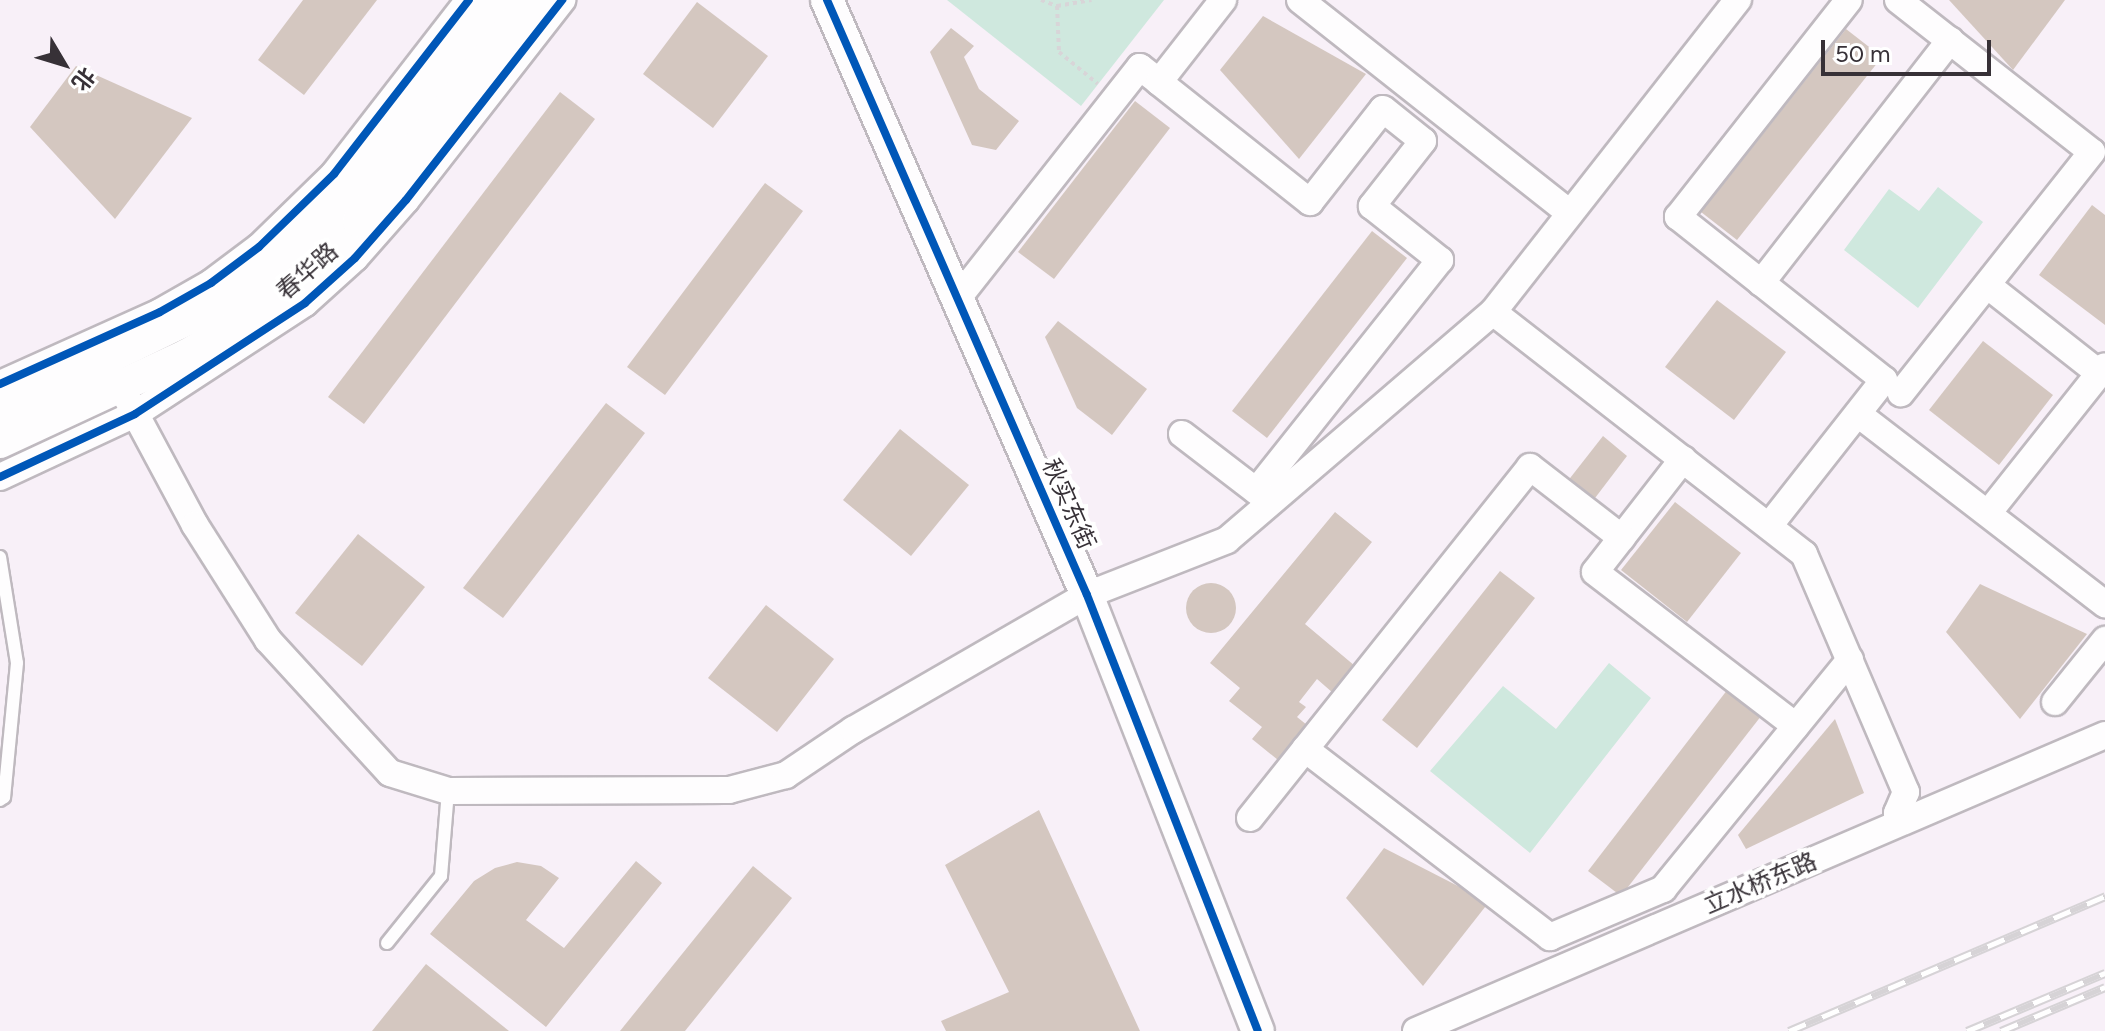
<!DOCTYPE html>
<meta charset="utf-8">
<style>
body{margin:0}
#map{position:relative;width:2105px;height:1031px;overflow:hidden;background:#f8f0f8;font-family:Figtree,"Noto Sans SC",sans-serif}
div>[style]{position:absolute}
.green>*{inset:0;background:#cfe8de}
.building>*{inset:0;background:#d4c7c0}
.round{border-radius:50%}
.path>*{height:4px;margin-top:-2px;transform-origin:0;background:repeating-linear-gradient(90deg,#d8d5d8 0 4px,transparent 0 8px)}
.roads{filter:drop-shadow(2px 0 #bfb9bf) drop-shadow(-2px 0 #bfb9bf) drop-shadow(0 2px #bfb9bf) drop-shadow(0 -2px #bfb9bf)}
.service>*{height:12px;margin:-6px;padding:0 6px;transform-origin:6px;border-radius:6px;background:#fefdfe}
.minor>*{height:26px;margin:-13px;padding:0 13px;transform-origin:13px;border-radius:13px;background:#fefdfe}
.tertiary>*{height:32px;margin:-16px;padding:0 16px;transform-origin:16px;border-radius:16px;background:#fefdfe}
.rail>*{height:9px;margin-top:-4.5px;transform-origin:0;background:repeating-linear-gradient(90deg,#fff 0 18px,#d6d3d6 0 36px);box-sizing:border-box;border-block:2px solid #d6d3d6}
.cycleway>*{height:8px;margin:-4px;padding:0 4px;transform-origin:4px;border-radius:4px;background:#0057b8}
span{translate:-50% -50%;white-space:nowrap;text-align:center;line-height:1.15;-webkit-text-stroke:8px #fff;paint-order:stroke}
.street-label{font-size:24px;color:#373137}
.north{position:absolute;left:24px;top:24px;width:80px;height:80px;-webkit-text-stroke:6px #fff;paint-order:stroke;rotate:128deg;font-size:22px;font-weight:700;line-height:32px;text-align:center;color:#373137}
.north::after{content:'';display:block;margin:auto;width:28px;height:36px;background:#373137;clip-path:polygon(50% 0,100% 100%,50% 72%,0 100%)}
.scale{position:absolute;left:1821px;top:40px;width:170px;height:36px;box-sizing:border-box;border:4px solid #373137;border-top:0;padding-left:10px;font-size:24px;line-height:28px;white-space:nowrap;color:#373137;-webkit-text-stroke:6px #fff;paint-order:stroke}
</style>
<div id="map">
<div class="green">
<i style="clip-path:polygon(947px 0,1164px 0,1081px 106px)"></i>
<i style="clip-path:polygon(1938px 187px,1983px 222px,1918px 308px,1844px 250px,1889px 189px,1919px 211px)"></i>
<i style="clip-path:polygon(1609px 663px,1651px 698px,1530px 853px,1430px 771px,1503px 686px,1556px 729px)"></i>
</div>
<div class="building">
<i style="clip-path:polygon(303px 0,377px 0,304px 95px,258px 60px)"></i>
<i style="clip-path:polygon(1949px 0,2065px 0,2013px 70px)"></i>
<i style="clip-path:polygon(697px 2px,768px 56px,713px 128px,643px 74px)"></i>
<i style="clip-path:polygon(1263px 16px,1366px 74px,1299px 159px,1220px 70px)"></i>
<i style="clip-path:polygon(951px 28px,974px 46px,964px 57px,979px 89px,1019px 121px,996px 150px,972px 145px,930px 52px)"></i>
<i style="clip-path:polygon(1846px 29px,1882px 57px,1737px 240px,1701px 212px)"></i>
<i style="clip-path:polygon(76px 66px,192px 118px,115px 219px,30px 127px)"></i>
<i style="clip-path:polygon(560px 92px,595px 119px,364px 424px,328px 397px)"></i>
<i style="clip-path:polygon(1135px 101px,1170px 128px,1054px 279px,1018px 252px)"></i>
<i style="clip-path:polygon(765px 183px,803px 211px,665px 395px,627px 367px)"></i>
<i style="clip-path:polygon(2092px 205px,2105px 215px,2105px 325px,2039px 275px)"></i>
<i style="clip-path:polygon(1372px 231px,1407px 258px,1267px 438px,1232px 411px)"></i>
<i style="clip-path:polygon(1717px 300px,1786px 352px,1734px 420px,1665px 367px)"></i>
<i style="clip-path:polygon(1058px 321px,1147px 389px,1112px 435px,1077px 408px,1045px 337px)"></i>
<i style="clip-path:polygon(1983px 341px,2053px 395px,1999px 465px,1929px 410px)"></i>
<i style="clip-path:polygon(606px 403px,645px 433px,503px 618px,463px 588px)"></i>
<i style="clip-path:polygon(900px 429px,969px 485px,911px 556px,843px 500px)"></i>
<i style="clip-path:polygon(1603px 436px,1627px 456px,1592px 502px,1567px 482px)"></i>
<i style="clip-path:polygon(1675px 502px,1741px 553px,1687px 622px,1621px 570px)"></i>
<i style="clip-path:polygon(1335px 512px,1372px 542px,1305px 624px,1355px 666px,1333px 693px,1317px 679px,1299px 702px,1306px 707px,1297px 717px,1307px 725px,1278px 760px,1252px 739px,1262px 727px,1229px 701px,1240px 688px,1210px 663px)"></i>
<i style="clip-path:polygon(358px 534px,425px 587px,362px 666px,295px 613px)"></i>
<i style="clip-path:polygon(1500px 571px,1535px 598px,1417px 748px,1382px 720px)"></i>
<i class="round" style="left:1186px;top:583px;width:50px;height:50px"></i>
<i style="clip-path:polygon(1980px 584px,2087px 634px,2020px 719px,1946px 632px)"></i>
<i style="clip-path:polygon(766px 605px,834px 659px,777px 732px,708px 678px)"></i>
<i style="clip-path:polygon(1731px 685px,1765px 711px,1621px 896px,1588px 871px)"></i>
<i style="clip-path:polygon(1835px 719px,1864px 793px,1746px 849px,1738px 835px)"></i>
<i style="clip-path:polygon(1039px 810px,1140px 1031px,946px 1031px,941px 1021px,1009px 992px,945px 865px)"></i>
<i style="clip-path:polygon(1384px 848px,1489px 902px,1423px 986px,1346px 898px)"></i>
<i style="clip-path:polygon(636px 861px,662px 883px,546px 1027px,430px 934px,474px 881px,495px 868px,517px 862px,541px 866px,559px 878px,526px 920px,564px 948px)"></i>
<i style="clip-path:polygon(753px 866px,792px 898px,685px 1031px,620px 1031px)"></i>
<i style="clip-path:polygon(426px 964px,509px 1031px,372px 1031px)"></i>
</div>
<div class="path">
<i style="left:1041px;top:0;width:17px;rotate:21deg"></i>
<i style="left:1057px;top:6px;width:35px;rotate:-10deg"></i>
<i style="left:1057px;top:6px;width:46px;rotate:87.5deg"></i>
<i style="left:1059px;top:52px;width:50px;rotate:39.4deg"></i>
</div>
<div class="roads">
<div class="service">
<i style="left:0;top:557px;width:107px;rotate:80.9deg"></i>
<i style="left:17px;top:663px;width:135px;rotate:95.5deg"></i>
<i style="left:4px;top:797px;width:5px;rotate:143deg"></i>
<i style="left:387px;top:943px;width:86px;rotate:-51.1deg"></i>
<i style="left:441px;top:876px;width:85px;rotate:-85.3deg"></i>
</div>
<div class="minor">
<i style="left:1300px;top:0;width:344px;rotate:38.3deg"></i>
<i style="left:1898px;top:0;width:246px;rotate:38.1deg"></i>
<i style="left:2092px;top:152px;width:308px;rotate:128.4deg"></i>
<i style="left:1159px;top:82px;width:193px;rotate:38.5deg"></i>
<i style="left:1310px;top:202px;width:118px;rotate:-51.9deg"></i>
<i style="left:1383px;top:109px;width:51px;rotate:38.7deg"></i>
<i style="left:1423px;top:141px;width:83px;rotate:128.1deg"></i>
<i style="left:1372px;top:206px;width:87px;rotate:38.5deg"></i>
<i style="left:1440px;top:260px;width:295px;rotate:128.5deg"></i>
<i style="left:1761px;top:283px;width:308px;rotate:-52.1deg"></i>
<i style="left:1987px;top:285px;width:142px;rotate:38.2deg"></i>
<i style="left:958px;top:298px;width:294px;rotate:-51.8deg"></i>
<i style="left:1140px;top:67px;width:24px;rotate:38deg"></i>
<i style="left:1159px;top:82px;width:104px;rotate:-52deg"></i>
<i style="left:1493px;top:312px;width:394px;rotate:37.9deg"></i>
<i style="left:1804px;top:554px;width:259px;rotate:66.8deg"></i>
<i style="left:1906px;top:792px;width:23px;rotate:113deg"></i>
<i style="left:1897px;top:813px;width:10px;rotate:61deg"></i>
<i style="left:0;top:384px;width:175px;rotate:-24.2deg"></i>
<i style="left:160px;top:312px;width:59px;rotate:-29.6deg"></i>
<i style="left:211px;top:283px;width:60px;rotate:-36.9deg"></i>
<i style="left:259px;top:247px;width:105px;rotate:-44.2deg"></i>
<i style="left:334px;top:174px;width:220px;rotate:-52.2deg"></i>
<i style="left:121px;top:387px;width:157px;rotate:61.8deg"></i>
<i style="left:195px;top:525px;width:136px;rotate:57.6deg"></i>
<i style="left:268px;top:640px;width:180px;rotate:47.5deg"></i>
<i style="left:390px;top:773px;width:61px;rotate:17.2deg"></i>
<i style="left:448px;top:791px;width:281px;rotate:-0.2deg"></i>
<i style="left:729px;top:790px;width:59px;rotate:-14.7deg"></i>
<i style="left:786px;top:775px;width:81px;rotate:-33.9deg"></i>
<i style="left:853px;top:730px;width:270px;rotate:-30deg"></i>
<i style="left:1087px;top:595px;width:150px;rotate:-21.4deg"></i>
<i style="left:1227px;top:540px;width:350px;rotate:-40.6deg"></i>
<i style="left:1493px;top:312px;width:397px;rotate:-51.9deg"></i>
<i style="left:1858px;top:414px;width:312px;rotate:37.6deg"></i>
<i style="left:1182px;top:434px;width:108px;rotate:37.5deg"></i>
<i style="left:1683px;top:459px;width:143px;rotate:127.9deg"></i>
<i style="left:1595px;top:572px;width:253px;rotate:37.5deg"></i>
<i style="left:0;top:477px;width:149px;rotate:-25deg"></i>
<i style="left:135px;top:414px;width:203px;rotate:-33.1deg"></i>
<i style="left:305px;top:303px;width:67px;rotate:-42deg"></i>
<i style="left:355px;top:258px;width:77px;rotate:-48.7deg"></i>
<i style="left:406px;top:200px;width:254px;rotate:-52deg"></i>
<i style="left:1989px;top:512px;width:186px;rotate:-51.5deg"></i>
<i style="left:1769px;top:526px;width:186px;rotate:-51.8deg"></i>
<i style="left:1884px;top:380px;width:263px;rotate:-141.6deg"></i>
<i style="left:1678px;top:217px;width:276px;rotate:-51.8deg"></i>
<i style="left:2055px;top:702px;width:80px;rotate:-51.1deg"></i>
<i style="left:1305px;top:749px;width:309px;rotate:37.5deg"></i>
<i style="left:1550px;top:937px;width:123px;rotate:-23deg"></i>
<i style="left:1663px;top:889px;width:296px;rotate:-50.8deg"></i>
<i style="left:1250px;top:818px;width:449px;rotate:-51.4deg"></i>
<i style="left:1530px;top:467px;width:116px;rotate:37.7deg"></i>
<i style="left:1416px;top:1031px;width:750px;rotate:-23.25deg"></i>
</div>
<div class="tertiary">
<i style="left:827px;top:0;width:649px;rotate:66.4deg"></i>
<i style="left:1087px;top:595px;width:468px;rotate:68.6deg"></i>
<i style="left:0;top:410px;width:240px;rotate:-25.9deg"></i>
<i style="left:216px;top:305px;width:67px;rotate:-35.8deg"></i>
<i style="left:270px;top:266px;width:88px;rotate:-43.2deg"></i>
<i style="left:334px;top:206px;width:263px;rotate:-51.6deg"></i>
<i style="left:0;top:442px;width:206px;rotate:-24.9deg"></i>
<i style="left:187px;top:355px;width:52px;rotate:-30deg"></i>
<i style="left:232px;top:329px;width:84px;rotate:-35.8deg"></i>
<i style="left:300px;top:280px;width:83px;rotate:-45deg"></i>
<i style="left:359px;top:221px;width:281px;rotate:-51.9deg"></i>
</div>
</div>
<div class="rail">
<i style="left:1789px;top:1031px;width:344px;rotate:-23.1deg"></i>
<i style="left:1967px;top:1031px;width:150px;rotate:-22.8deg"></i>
<i style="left:2001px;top:1031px;width:113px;rotate:-22.9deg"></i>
</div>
<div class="cycleway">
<i style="left:827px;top:0;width:649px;rotate:66.4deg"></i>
<i style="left:1087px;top:595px;width:468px;rotate:68.6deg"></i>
<i style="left:0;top:384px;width:175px;rotate:-24.2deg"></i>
<i style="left:160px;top:312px;width:59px;rotate:-29.6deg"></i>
<i style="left:211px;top:283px;width:60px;rotate:-36.9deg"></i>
<i style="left:259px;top:247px;width:105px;rotate:-44.2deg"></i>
<i style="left:334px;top:174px;width:220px;rotate:-52.2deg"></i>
<i style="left:0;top:477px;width:149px;rotate:-25deg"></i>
<i style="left:135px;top:414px;width:203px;rotate:-33.1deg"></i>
<i style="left:305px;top:303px;width:67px;rotate:-42deg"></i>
<i style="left:355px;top:258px;width:77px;rotate:-48.7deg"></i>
<i style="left:406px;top:200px;width:254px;rotate:-52deg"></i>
</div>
<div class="street-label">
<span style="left:307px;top:271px;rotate:-41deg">春华路</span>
<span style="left:1069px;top:504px;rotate:66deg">秋实东街</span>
<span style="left:1760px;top:883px;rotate:-23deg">立水桥东路</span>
</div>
<div class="north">北</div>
<div class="scale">50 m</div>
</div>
